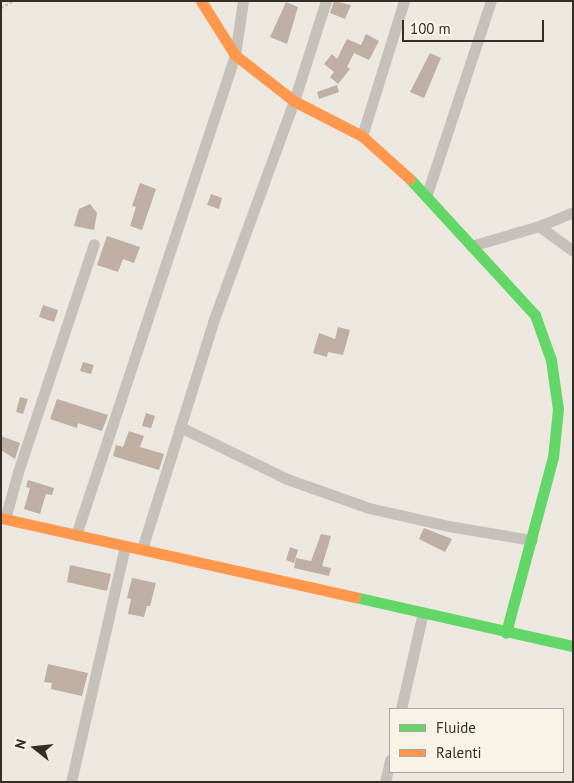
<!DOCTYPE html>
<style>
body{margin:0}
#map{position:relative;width:574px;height:783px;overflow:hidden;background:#ece8e0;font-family:"PT Sans",sans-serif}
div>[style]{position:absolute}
.building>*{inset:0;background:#bfaea2}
.path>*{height:2px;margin-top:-1px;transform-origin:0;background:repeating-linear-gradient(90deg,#beb8b1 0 2.5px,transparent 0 5px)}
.street>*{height:11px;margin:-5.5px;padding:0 5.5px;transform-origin:5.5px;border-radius:5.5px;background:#c5c0b9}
.fast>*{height:11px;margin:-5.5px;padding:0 5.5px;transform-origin:5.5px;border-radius:5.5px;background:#63d668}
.slow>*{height:11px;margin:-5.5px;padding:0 5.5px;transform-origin:5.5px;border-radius:5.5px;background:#ff974d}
span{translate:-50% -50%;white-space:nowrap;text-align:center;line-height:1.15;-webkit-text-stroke:4px #f9f3e7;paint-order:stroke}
.frame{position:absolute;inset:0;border:2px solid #362d27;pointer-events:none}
.legend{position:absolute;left:389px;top:708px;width:175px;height:65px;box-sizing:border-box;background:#f9f3e7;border:1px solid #aba49a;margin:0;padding:6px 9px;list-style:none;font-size:15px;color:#362d27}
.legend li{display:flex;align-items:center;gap:10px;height:25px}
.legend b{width:25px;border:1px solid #aba49a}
.north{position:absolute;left:10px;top:723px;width:50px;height:50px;-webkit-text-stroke:4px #f9f3e7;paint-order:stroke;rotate:286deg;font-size:14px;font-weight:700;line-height:20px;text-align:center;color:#362d27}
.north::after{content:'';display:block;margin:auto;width:18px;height:22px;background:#362d27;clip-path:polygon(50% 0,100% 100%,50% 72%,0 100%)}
.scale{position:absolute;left:402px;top:20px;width:142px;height:22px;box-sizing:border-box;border:2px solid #362d27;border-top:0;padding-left:6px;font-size:15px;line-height:18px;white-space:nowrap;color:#362d27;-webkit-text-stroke:4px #f9f3e7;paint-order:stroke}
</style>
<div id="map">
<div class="building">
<i style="clip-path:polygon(334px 1px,351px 5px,345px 19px,330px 13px)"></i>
<i style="clip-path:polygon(286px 2px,298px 7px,287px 44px,270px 37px)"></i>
<i style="clip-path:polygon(366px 34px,379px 41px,369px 60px,354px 53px,347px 67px,350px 69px,338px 84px,330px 77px,334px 72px,324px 64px,332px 54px,337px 59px,347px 39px,361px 45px)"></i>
<i style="clip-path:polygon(430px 53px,441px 58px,424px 98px,410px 92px)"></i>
<i style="clip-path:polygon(337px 85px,339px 92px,319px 99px,317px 92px)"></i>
<i style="clip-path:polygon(140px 183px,156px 189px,142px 230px,130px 226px,136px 207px,132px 206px)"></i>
<i style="clip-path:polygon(211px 194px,222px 198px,219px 209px,207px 205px)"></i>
<i style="clip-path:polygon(90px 204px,97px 213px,94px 230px,74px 226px,79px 209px)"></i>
<i style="clip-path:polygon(107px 236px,140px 247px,134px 263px,123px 259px,118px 272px,97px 265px)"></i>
<i style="clip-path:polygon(43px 305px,58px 310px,54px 322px,39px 317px)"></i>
<i style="clip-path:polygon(338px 327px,350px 330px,343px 355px,328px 352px,327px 357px,313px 353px,319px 333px,335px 339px)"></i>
<i style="clip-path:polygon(83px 362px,94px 365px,91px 374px,80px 371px)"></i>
<i style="clip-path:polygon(20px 397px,28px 399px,23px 414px,16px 412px)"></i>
<i style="clip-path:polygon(57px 399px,108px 415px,102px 431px,78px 423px,77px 428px,50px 419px)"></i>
<i style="clip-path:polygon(146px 413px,155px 416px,151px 428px,142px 426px)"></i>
<i style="clip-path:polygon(129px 431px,144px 436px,140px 447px,164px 454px,159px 470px,113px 456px,116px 445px,123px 447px)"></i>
<i style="clip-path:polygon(1px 436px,20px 443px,15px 459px,1px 450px)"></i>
<i style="clip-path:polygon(28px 480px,54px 488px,52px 495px,46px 494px,40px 514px,24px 509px,30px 488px,26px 487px)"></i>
<i style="clip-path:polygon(424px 528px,452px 539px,445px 552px,419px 539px)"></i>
<i style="clip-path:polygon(321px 534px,331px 536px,322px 566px,331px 568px,329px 576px,294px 568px,296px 558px,311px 561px)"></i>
<i style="clip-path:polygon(290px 547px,298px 550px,294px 563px,286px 560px)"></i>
<i style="clip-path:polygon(70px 565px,111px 574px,107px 591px,67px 582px)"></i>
<i style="clip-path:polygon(132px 578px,156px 583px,150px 606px,147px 606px,144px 617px,128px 614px,131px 599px,127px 598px)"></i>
<i style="clip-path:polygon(48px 664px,88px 673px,82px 696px,51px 689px,52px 683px,44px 682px)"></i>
</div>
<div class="path">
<i style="left:1px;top:8px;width:15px;rotate:-28deg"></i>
</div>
<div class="street">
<i style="left:362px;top:136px;width:141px;rotate:-72.7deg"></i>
<i style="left:427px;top:194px;width:203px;rotate:-71.7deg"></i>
<i style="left:539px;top:226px;width:42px;rotate:36.3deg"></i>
<i style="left:471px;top:246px;width:71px;rotate:-16.4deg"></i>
<i style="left:539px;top:226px;width:37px;rotate:-22deg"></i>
<i style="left:180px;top:427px;width:119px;rotate:25.9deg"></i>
<i style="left:287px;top:479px;width:87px;rotate:19.5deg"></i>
<i style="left:369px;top:508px;width:81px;rotate:12.8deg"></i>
<i style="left:448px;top:526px;width:85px;rotate:9.5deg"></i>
<i style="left:5px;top:519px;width:49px;rotate:-74.5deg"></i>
<i style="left:18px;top:472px;width:240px;rotate:-71.6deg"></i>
<i style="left:76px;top:535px;width:506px;rotate:-71.67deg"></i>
<i style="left:235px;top:55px;width:55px;rotate:-81.6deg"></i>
<i style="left:142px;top:549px;width:238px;rotate:-72.6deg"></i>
<i style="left:213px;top:322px;width:235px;rotate:-69.9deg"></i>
<i style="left:294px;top:101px;width:105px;rotate:-72.3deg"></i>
<i style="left:401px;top:709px;width:99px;rotate:-77.2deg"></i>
<i style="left:71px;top:782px;width:242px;rotate:-77.1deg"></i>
<i style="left:385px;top:782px;width:23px;rotate:-77deg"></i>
</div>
<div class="fast">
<i style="left:410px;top:179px;width:185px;rotate:47.4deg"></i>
<i style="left:535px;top:315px;width:48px;rotate:70.4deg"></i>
<i style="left:551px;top:360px;width:49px;rotate:81.9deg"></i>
<i style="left:558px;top:409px;width:48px;rotate:95.9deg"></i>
<i style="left:553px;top:457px;width:182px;rotate:105deg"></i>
<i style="left:355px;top:597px;width:223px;rotate:12.7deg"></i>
</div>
<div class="slow">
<i style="left:201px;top:1px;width:64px;rotate:57.8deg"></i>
<i style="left:235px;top:55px;width:75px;rotate:37.9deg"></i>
<i style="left:294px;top:101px;width:76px;rotate:27.2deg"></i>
<i style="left:362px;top:136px;width:64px;rotate:41.9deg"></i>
<i style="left:1px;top:518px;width:363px;rotate:12.6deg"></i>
</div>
<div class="frame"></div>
<ul class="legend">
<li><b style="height:6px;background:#63d668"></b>Fluide</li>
<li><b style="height:6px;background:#ff974d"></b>Ralenti</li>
</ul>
<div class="north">N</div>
<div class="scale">100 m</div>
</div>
